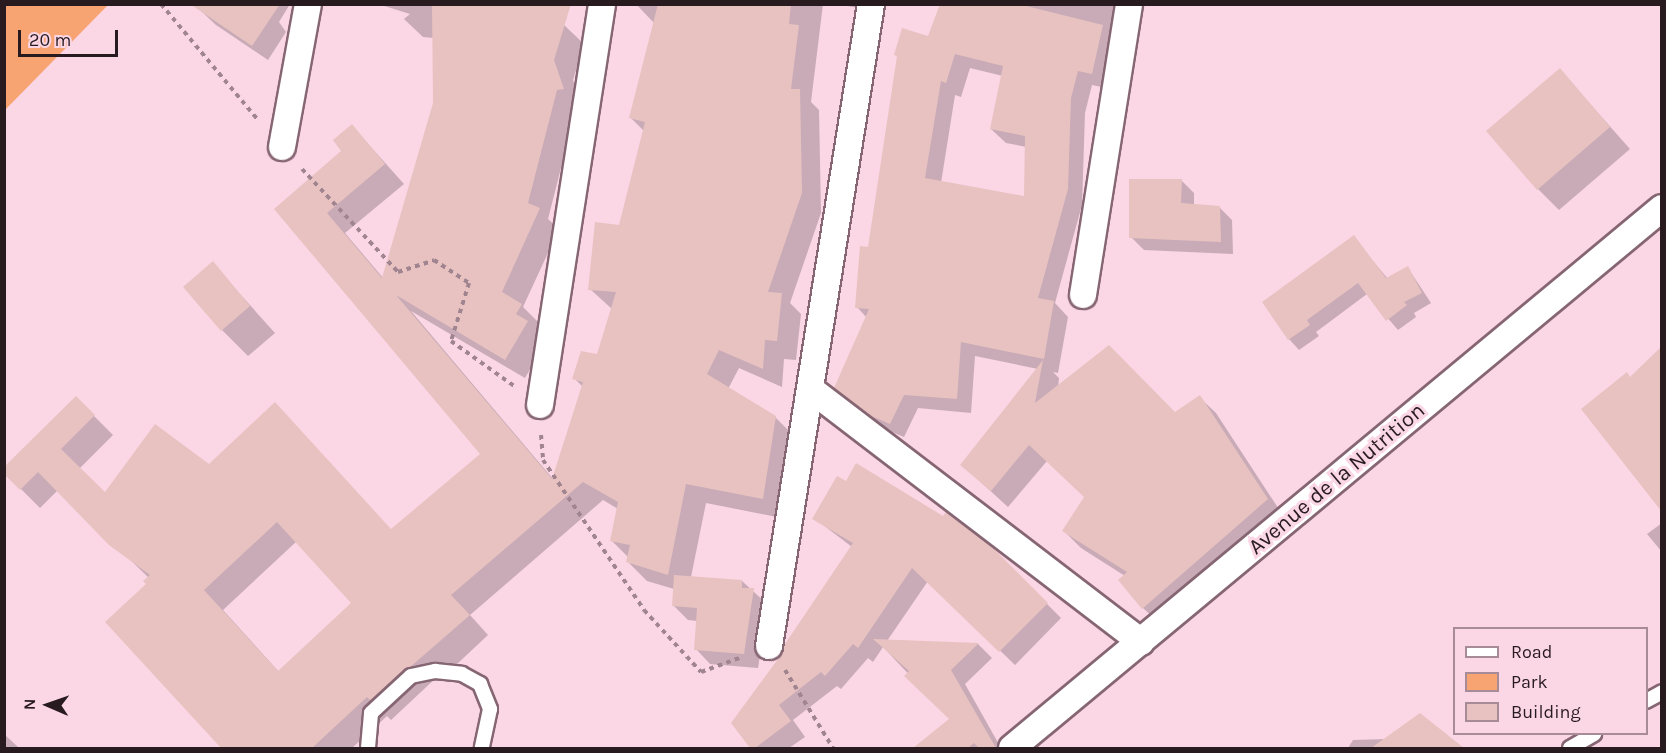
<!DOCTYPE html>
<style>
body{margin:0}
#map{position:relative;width:1666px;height:753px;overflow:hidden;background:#fbd6e5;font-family:Karla,sans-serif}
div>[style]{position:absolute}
.green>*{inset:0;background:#f8a472}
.shadow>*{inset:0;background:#0003}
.building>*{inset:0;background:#e8c2c0}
.path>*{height:4px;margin-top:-2px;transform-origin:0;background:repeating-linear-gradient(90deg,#a08590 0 4.5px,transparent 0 9px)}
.roads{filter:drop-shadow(2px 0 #866673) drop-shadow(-2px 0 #866673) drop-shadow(0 2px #866673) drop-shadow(0 -2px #866673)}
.service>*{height:14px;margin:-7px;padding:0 7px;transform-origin:7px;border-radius:7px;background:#fff}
.minor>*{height:26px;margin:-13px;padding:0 13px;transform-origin:13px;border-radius:13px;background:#fff}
span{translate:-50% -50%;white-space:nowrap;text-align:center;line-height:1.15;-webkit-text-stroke:6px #fbd6e5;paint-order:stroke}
.street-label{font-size:22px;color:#281b20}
.frame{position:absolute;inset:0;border:6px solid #281b20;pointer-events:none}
.legend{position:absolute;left:1453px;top:627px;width:195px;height:108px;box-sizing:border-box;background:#fbd6e5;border:2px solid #a78b96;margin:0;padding:8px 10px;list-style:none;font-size:18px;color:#281b20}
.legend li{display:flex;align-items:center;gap:12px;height:30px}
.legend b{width:30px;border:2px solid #a78b96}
.north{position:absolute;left:18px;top:675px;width:60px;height:60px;-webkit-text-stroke:4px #fbd6e5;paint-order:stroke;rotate:272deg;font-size:16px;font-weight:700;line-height:24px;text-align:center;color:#281b20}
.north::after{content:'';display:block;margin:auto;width:21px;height:27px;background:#281b20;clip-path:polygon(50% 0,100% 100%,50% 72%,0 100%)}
.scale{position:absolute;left:18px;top:30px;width:100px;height:27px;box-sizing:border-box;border:3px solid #281b20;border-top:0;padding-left:8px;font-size:18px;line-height:21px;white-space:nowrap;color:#281b20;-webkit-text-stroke:4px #fbd6e5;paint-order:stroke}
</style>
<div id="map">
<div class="green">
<i style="clip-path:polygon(5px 4px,108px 5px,5px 110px,4px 5px)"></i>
</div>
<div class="shadow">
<i style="clip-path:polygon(201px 4px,290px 4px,279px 22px,286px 32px,268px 60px,216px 25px,201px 11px)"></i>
<i style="clip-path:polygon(evenodd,378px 4px,527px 4px,564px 25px,584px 44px,573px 80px,582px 108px,576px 109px,548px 219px,559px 229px,523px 307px,541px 325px,537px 332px,546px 342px,525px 378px,411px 311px,553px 479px,583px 387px,574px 378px,598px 356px,612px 309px,590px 289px,620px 227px,644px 131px,631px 118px,654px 23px,636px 4px,823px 4px,811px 102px,819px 110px,821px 213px,790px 303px,801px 314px,796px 360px,784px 359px,782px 387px,739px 368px,728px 389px,775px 417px,795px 437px,782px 518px,706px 503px,691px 577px,742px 581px,768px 605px,758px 668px,710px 664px,696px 649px,698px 621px,688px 620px,673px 605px,674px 589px,647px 581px,628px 562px,629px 558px,612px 541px,618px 509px,603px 500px,470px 615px,488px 635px,440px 680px,437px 677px,391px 720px,387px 716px,352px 748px,223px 748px,107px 622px,149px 584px,149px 578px,58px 490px,40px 508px,4px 472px,76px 398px,113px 435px,79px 469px,105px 495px,209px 466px,392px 531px,482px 454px,276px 209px,343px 151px,352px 126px,404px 184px,345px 233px,384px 279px,434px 103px,434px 38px,423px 37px,404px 19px,410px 14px,378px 4px,297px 541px,353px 603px,279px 672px,223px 610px,297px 541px)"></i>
<i style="clip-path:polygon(836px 4px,871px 4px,870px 10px)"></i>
<i style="clip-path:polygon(evenodd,942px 4px,1120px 4px,1106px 88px,1092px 85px,1085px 113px,1082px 205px,1055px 303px,1068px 317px,1058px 373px,1053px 372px,1059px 378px,1058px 388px,1175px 414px,1199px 397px,1216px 413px,1284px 517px,1160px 624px,1143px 608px,1125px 576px,1081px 548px,1064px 531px,1085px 497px,1047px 461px,1008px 507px,962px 465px,1038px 369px,975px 356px,971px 413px,918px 408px,904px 437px,885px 429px,836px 388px,867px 318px,857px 307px,869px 249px,942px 4px,970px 68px,1003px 76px,991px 129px,1006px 143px,1027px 147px,1025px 198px,941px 183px,955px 95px,961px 97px,970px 68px)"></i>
<i style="clip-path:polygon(1560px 70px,1630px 149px,1559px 210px,1538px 189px)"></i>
<i style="clip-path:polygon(1181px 180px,1194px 193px,1194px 205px,1219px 207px,1232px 220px,1233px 254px,1144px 250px,1131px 237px)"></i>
<i style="clip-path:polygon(1353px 237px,1388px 279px,1408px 268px,1431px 303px,1414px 313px,1416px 317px,1398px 330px,1367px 294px,1316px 332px,1319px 336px,1299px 350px,1289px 339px)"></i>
<i style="clip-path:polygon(213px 264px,275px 333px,248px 356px,222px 330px)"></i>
<i style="clip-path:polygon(814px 518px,991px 548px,1061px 618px,1015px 665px,928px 581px,887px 641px,978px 644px,992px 658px,965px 684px,1001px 748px,915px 748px,951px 719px,883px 647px,873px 662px,868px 658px,841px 689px,837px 686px,793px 720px,805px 737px,789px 748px,752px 748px,733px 723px,782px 656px,852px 547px)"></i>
<i style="clip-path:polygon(1662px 523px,1662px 552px,1647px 534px)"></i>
<i style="clip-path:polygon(1420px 715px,1461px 748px,1348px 748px,1353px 740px,1387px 739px)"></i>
<i style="clip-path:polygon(4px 734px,17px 746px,19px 748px,4px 748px)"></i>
</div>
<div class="building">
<i style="clip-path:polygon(190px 4px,280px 4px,252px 46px)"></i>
<i style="clip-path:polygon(evenodd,432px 4px,571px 4px,554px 60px,564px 89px,557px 90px,528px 203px,540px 208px,502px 292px,522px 304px,516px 314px,528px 321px,505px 360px,396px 295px,552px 479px,583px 382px,572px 379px,581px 351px,597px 354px,616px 292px,588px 290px,595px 222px,619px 225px,645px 122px,629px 118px,658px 4px,791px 4px,789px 24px,799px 25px,791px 89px,800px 89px,802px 193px,768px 292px,782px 293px,777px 341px,765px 340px,763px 369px,719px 350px,707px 374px,776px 416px,763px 499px,686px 484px,668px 575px,626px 562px,630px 545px,610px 541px,618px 502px,583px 482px,451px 595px,470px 615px,371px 701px,367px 697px,312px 748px,221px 748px,105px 622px,146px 584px,143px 581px,150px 575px,109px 545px,38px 472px,20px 490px,4px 474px,4px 467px,76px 396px,95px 415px,61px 449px,105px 492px,155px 424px,209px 464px,275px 402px,391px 529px,480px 454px,274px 209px,341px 151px,333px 140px,352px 124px,385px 164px,327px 213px,382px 278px,433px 103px,432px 4px,277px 522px,351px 603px,278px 671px,204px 590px,277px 522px)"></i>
<i style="clip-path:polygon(evenodd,940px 4px,1018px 4px,1103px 25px,1092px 74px,1078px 71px,1071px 98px,1068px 189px,1038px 298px,1054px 301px,1044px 359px,961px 342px,957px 399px,904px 395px,890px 424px,869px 415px,834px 388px,869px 309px,855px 308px,860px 246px,868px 247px,897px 56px,894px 55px,902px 28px,928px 36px,940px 4px,955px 54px,1003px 66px,990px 129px,1025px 136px,1024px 196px,925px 178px,941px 81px,946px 83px,955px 54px)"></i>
<i style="clip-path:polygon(1560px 68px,1610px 127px,1537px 190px,1486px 131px)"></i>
<i style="clip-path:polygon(1129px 179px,1182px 179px,1181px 203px,1220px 206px,1221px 242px,1129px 238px)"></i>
<i style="clip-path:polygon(1354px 235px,1386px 278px,1408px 266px,1422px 293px,1404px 302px,1407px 305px,1386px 321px,1358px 283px,1307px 320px,1310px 325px,1288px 340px,1262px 302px)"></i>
<i style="clip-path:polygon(213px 261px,250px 306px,221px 331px,183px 287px)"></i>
<i style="clip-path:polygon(1109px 345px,1175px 412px,1200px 395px,1268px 499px,1142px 609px,1118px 580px,1127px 572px,1062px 531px,1084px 497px,1029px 445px,991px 491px,960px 465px,1043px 360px,1035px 403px)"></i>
<i style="clip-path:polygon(1662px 346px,1662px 512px,1581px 409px,1627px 372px,1630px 377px)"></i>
<i style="clip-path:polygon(856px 463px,943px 516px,946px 512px,992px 547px,1048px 603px,999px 652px,912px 568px,858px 648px,853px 644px,825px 676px,821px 672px,779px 705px,791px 721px,755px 748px,750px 748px,731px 723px,781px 655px,785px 644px,853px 543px,812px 519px,837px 476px,846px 481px)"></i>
<i style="clip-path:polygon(674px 575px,742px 580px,742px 588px,754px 588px,744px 654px,694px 650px,697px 608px,672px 606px)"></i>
<i style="clip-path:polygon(873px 639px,979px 643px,951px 670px,996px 748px,979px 748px,974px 743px,968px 748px,913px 748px,949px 719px,904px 676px,909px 671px)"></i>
<i style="clip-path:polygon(1420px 713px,1464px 748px,1371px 748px)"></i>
</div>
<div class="path">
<i style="left:161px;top:4px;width:150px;rotate:50.1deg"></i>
<i style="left:302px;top:169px;width:141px;rotate:47deg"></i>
<i style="left:398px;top:272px;width:38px;rotate:-18deg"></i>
<i style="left:434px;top:260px;width:42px;rotate:33.3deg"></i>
<i style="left:469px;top:283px;width:61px;rotate:107.2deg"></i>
<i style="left:451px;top:341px;width:77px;rotate:35.5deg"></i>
<i style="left:541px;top:435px;width:25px;rotate:85deg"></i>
<i style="left:543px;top:460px;width:181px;rotate:56deg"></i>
<i style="left:644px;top:610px;width:84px;rotate:47.4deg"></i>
<i style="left:701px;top:672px;width:44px;rotate:-20.1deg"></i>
<i style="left:785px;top:670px;width:92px;rotate:58.4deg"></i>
</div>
<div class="roads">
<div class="service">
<i style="left:1646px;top:701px;width:18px;rotate:-29deg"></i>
<i style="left:368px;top:748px;width:35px;rotate:-85deg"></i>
<i style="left:371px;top:713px;width:54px;rotate:-42.8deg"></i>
<i style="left:411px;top:676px;width:25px;rotate:-12deg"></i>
<i style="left:435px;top:671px;width:27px;rotate:6deg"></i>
<i style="left:462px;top:674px;width:21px;rotate:29deg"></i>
<i style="left:480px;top:684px;width:27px;rotate:68deg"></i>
<i style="left:490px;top:709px;width:40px;rotate:102deg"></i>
<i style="left:1570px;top:748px;width:28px;rotate:-30deg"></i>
</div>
<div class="minor">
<i style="left:282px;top:147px;width:145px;rotate:-79.7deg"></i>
<i style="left:1083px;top:295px;width:295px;rotate:-81deg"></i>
<i style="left:813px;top:391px;width:413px;rotate:37.4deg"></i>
<i style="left:540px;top:405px;width:406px;rotate:-81.2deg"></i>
<i style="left:769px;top:646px;width:650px;rotate:-80.97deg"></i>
<i style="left:1012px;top:748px;width:845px;rotate:-39.72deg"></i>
</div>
</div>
<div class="street-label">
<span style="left:1337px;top:479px;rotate:-40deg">Avenue de la Nutrition</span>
</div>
<div class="frame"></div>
<ul class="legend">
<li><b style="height:8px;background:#fff"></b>Road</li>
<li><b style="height:16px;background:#f8a472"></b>Park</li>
<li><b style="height:16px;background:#e8c2c0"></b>Building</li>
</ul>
<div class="north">N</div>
<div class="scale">20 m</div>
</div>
